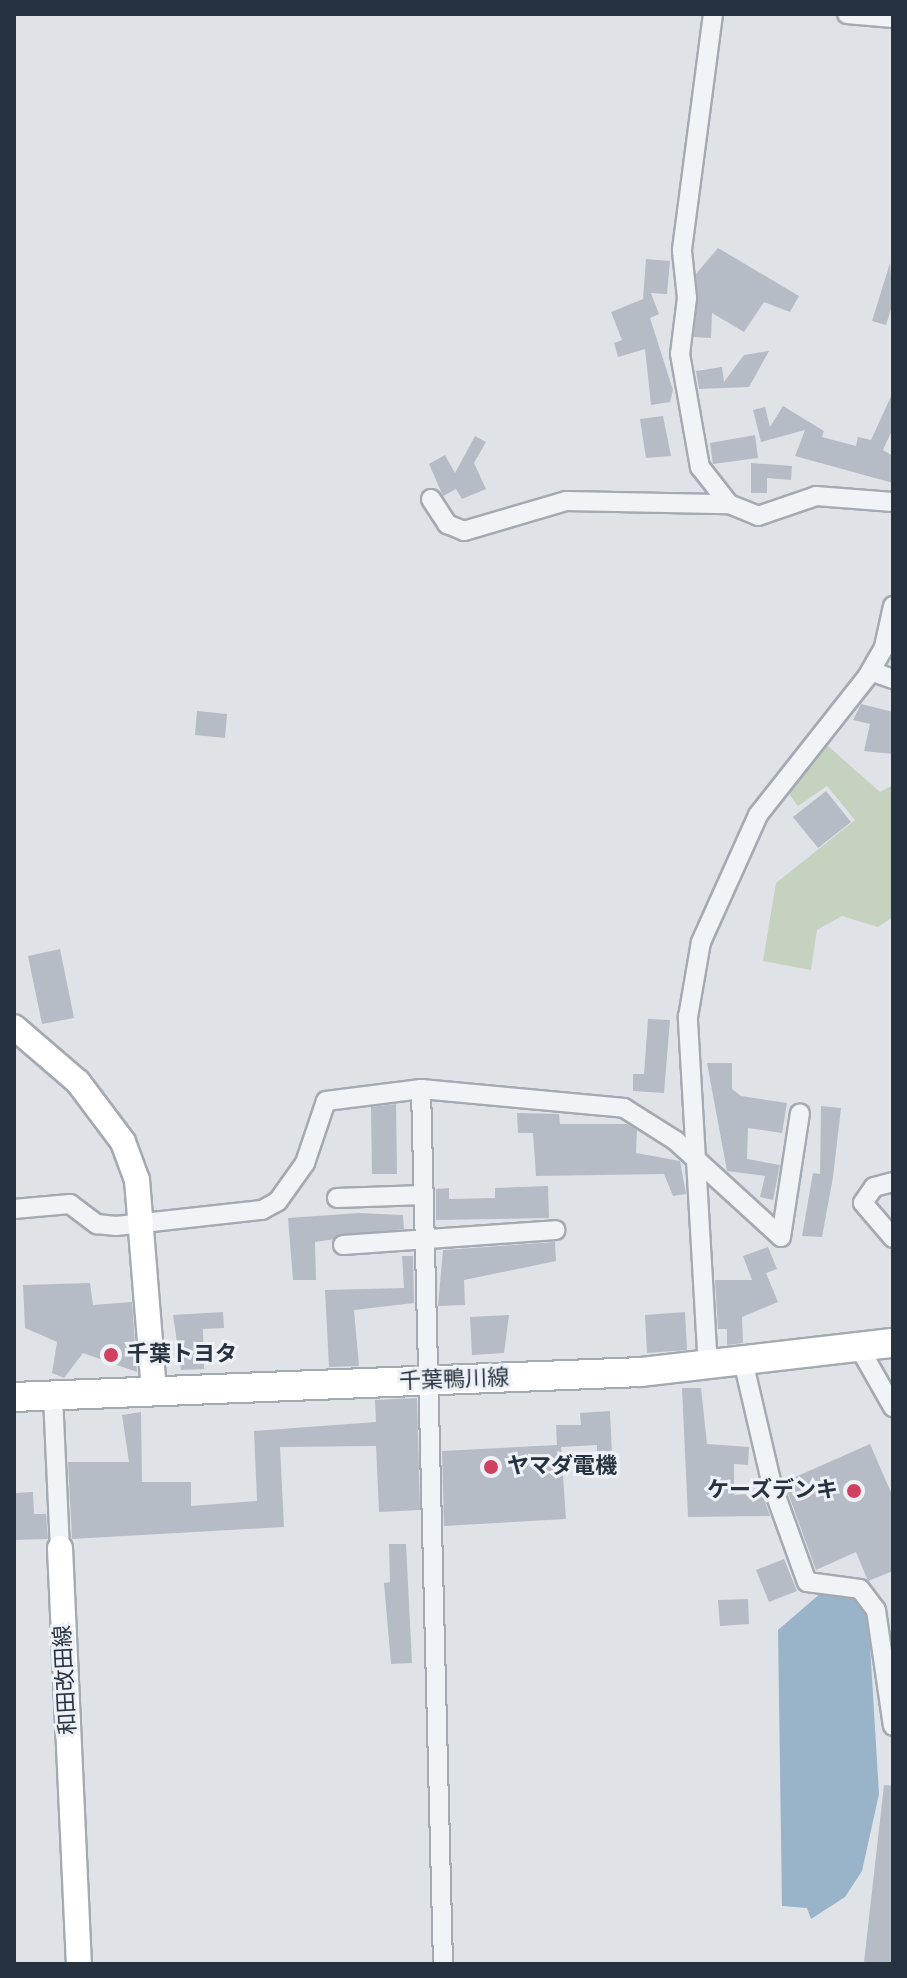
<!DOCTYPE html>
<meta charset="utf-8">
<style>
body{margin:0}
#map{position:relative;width:907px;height:1978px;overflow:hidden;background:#dfe3e8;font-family:"Source Sans 3","Noto Sans JP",sans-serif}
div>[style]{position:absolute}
.green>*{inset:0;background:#c5d2c0}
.water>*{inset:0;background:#99b3c9}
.building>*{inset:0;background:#b6bcc5}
.roads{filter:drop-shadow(2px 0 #a4aab2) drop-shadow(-2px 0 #a4aab2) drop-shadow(0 2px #a4aab2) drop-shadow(0 -2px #a4aab2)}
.street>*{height:18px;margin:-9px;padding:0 9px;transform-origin:9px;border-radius:9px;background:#f1f4f7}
.secondary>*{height:24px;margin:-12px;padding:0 12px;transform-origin:12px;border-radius:12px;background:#fff}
.primary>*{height:28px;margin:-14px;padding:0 14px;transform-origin:14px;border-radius:14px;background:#fff}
.dots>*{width:22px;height:22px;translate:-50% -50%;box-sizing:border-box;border:4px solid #eef2f6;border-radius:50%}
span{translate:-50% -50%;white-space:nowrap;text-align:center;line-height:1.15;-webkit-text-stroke:6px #eef2f6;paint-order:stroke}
.poi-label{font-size:22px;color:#273240;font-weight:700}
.left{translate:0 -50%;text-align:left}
.right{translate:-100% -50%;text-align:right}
.street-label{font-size:22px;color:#273240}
.frame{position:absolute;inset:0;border:16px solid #273240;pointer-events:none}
</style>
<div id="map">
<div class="green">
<i style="clip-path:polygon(828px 746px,880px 792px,893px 785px,893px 917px,878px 927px,842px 916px,817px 930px,811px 970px,763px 961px,776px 883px,855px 820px,827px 786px,798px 806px,786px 790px)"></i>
</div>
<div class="water">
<i style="clip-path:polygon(821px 1593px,848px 1595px,868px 1612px,879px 1794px,862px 1871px,845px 1897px,811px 1919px,807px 1908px,782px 1906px,778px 1630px)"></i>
</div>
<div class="building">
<i style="clip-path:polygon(718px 248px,799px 296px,790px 312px,764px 302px,744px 332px,712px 313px,711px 338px,694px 337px,696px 274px)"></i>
<i style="clip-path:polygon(646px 259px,670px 261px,667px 294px,651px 293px,659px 314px,650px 318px,673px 390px,670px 402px,651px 405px,645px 349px,618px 357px,614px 343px,622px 340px,611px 312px,643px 299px)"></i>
<i style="clip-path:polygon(890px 263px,893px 303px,886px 325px,872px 321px)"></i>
<i style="clip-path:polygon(769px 351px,749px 387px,699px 389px,696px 371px,722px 367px,724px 382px,744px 355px)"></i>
<i style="clip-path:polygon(893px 392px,893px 428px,883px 450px,893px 456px,893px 483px,795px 456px,805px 430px,761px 442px,753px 410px,765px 407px,770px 427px,783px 406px,824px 431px,822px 437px,856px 446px,858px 437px,871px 440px)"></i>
<i style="clip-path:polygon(663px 416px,671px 456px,646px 458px,640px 419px)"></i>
<i style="clip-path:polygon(755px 435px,758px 458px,713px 464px,710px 443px)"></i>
<i style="clip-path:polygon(475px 436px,486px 442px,474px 463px,486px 489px,462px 499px,456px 489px,443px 496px,429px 464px,445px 455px,455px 473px)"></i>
<i style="clip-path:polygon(751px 463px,792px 466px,791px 480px,767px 478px,767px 493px,751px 493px)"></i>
<i style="clip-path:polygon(861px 704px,893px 712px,893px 754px,864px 751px,870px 724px,853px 720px)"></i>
<i style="clip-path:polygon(197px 711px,227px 714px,225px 738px,195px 735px)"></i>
<i style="clip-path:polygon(826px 791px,851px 822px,818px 848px,793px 817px)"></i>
<i style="clip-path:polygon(60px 949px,74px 1018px,42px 1024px,28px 956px)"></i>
<i style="clip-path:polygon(648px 1019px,670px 1020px,664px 1093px,633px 1091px,633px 1074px,644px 1074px)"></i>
<i style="clip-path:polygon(707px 1063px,732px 1063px,732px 1089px,741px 1096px,787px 1103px,782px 1133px,748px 1128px,747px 1159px,780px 1165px,773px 1200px,760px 1197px,765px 1176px,727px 1171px)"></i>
<i style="clip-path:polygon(396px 1104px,397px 1174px,372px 1174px,371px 1107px)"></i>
<i style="clip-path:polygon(821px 1106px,841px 1108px,833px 1177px,822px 1237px,802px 1236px,813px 1173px,820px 1174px)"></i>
<i style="clip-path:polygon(517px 1113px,559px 1114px,560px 1124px,627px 1124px,637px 1130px,636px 1153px,680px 1161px,686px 1194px,673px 1196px,664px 1174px,536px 1176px,533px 1133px,518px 1133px)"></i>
<i style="clip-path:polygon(548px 1186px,549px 1218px,436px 1220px,436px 1189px,449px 1188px,449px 1199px,495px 1198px,495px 1188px)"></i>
<i style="clip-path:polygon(359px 1213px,403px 1215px,404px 1229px,315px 1242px,316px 1280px,293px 1280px,288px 1218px)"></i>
<i style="clip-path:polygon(555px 1242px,556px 1261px,464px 1280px,465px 1305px,438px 1306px,443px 1250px)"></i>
<i style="clip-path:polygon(768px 1247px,777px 1269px,766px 1273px,778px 1302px,742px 1317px,743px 1343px,727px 1345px,727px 1329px,718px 1329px,715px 1280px,752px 1280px,743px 1256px)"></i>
<i style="clip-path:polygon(402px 1256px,413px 1256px,414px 1303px,354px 1310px,359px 1366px,329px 1367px,325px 1290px,404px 1288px)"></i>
<i style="clip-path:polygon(90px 1283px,93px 1305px,132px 1302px,137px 1372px,83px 1353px,64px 1378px,52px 1373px,57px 1342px,25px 1328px,23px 1285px)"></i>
<i style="clip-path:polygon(223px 1312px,224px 1328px,203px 1329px,204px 1369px,181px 1370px,173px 1315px)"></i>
<i style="clip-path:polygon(685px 1312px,687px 1350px,647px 1353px,645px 1315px)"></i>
<i style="clip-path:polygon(509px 1315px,504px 1353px,472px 1355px,470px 1317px)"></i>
<i style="clip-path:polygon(682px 1388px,701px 1388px,707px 1444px,749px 1447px,748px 1465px,734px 1464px,734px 1495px,762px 1493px,770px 1516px,688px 1517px)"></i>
<i style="clip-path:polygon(417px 1398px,420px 1510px,379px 1512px,376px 1446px,280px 1447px,284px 1527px,72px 1539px,68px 1462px,129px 1462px,122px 1415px,141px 1412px,142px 1482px,191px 1482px,191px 1506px,257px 1501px,254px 1431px,376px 1422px,375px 1400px)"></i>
<i style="clip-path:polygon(610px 1411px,612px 1454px,597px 1455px,597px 1445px,561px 1447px,566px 1519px,444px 1526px,442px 1451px,557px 1445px,556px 1425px,581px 1425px,580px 1413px)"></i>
<i style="clip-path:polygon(870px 1444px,893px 1497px,893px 1571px,868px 1581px,856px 1552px,816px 1570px,784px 1482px)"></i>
<i style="clip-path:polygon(33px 1492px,34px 1514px,46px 1514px,48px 1539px,14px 1540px,15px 1493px)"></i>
<i style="clip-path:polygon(389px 1544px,406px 1544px,412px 1663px,391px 1664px,384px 1583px,390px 1582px)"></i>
<i style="clip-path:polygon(784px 1559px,797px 1591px,769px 1602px,756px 1570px)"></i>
<i style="clip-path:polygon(748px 1599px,749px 1624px,720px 1626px,718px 1600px)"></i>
<i style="clip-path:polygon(884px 1785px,893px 1786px,893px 1964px,874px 1964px,864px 1962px)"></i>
</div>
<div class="roads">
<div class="street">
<i style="left:713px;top:14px;width:239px;rotate:97.5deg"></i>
<i style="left:682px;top:251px;width:47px;rotate:83.9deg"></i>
<i style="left:687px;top:298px;width:56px;rotate:97.1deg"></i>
<i style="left:680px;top:354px;width:115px;rotate:80deg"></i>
<i style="left:700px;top:467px;width:47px;rotate:51.9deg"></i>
<i style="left:847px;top:14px;width:46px;rotate:5deg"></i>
<i style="left:431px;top:499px;width:30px;rotate:57deg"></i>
<i style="left:447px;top:524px;width:18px;rotate:22deg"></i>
<i style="left:464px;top:531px;width:106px;rotate:-16.4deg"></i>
<i style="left:566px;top:501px;width:163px;rotate:1.1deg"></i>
<i style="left:729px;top:504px;width:31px;rotate:22deg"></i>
<i style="left:758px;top:516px;width:61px;rotate:-19deg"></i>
<i style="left:816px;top:496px;width:77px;rotate:4.5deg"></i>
<i style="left:871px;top:671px;width:23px;rotate:20deg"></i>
<i style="left:421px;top:1089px;width:875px;rotate:88.56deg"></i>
<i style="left:893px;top:1182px;width:20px;rotate:165deg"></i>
<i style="left:874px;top:1187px;width:19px;rotate:125deg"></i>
<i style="left:863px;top:1203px;width:46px;rotate:49.4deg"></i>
<i style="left:337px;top:1198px;width:87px;rotate:-2deg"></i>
<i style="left:14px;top:1209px;width:56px;rotate:-5.1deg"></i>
<i style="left:70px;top:1204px;width:34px;rotate:37deg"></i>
<i style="left:97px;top:1224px;width:19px;rotate:6deg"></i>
<i style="left:116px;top:1226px;width:147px;rotate:-6.3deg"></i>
<i style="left:262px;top:1210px;width:18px;rotate:-29deg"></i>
<i style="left:278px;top:1201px;width:47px;rotate:-54.6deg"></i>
<i style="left:305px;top:1163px;width:65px;rotate:-71.3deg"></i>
<i style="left:326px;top:1101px;width:96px;rotate:-7.2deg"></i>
<i style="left:421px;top:1089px;width:204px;rotate:5.3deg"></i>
<i style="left:624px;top:1108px;width:62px;rotate:32.4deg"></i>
<i style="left:676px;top:1141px;width:142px;rotate:42.4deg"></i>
<i style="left:781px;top:1237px;width:125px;rotate:-81.3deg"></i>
<i style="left:343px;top:1245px;width:213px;rotate:-4deg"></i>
<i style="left:860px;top:1349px;width:67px;rotate:60.4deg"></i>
<i style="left:744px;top:1365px;width:123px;rotate:76.9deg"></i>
<i style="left:772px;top:1485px;width:103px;rotate:70.2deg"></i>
<i style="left:807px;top:1582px;width:53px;rotate:7.5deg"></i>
<i style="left:860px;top:1589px;width:26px;rotate:53deg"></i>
<i style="left:876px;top:1610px;width:117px;rotate:81.7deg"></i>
<i style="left:708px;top:1368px;width:352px;rotate:-93.3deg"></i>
<i style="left:688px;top:1017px;width:76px;rotate:-80.2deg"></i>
<i style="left:701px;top:942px;width:139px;rotate:-65.8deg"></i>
<i style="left:758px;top:815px;width:176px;rotate:-51.7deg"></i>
<i style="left:867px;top:677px;width:34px;rotate:-60deg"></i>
<i style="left:884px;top:647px;width:42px;rotate:-77.6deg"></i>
<i style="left:53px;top:1396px;width:152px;rotate:87.4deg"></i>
</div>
<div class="secondary">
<i style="left:14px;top:1027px;width:84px;rotate:40.7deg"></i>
<i style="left:78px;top:1082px;width:75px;rotate:53.1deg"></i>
<i style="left:123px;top:1142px;width:40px;rotate:69.8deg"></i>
<i style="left:137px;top:1180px;width:212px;rotate:85.4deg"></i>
<i style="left:60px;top:1548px;width:416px;rotate:87.4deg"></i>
</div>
<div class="primary">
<i style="left:14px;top:1397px;width:627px;rotate:-2.28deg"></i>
<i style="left:641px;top:1372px;width:254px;rotate:-6.6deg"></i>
</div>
</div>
<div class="dots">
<i style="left:111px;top:1355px;background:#d0415f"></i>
<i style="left:491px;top:1467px;background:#d0415f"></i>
<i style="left:854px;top:1491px;background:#d0415f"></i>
</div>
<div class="poi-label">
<span class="left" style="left:127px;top:1355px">千葉トヨタ</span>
<span class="left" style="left:507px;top:1467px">ヤマダ電機</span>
<span class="right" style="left:838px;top:1491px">ケーズデンキ</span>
</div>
<div class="street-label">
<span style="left:454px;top:1380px;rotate:-2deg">千葉鴨川線</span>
<span style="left:66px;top:1680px;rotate:-93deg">和田改田線</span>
</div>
<div class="frame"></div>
</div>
